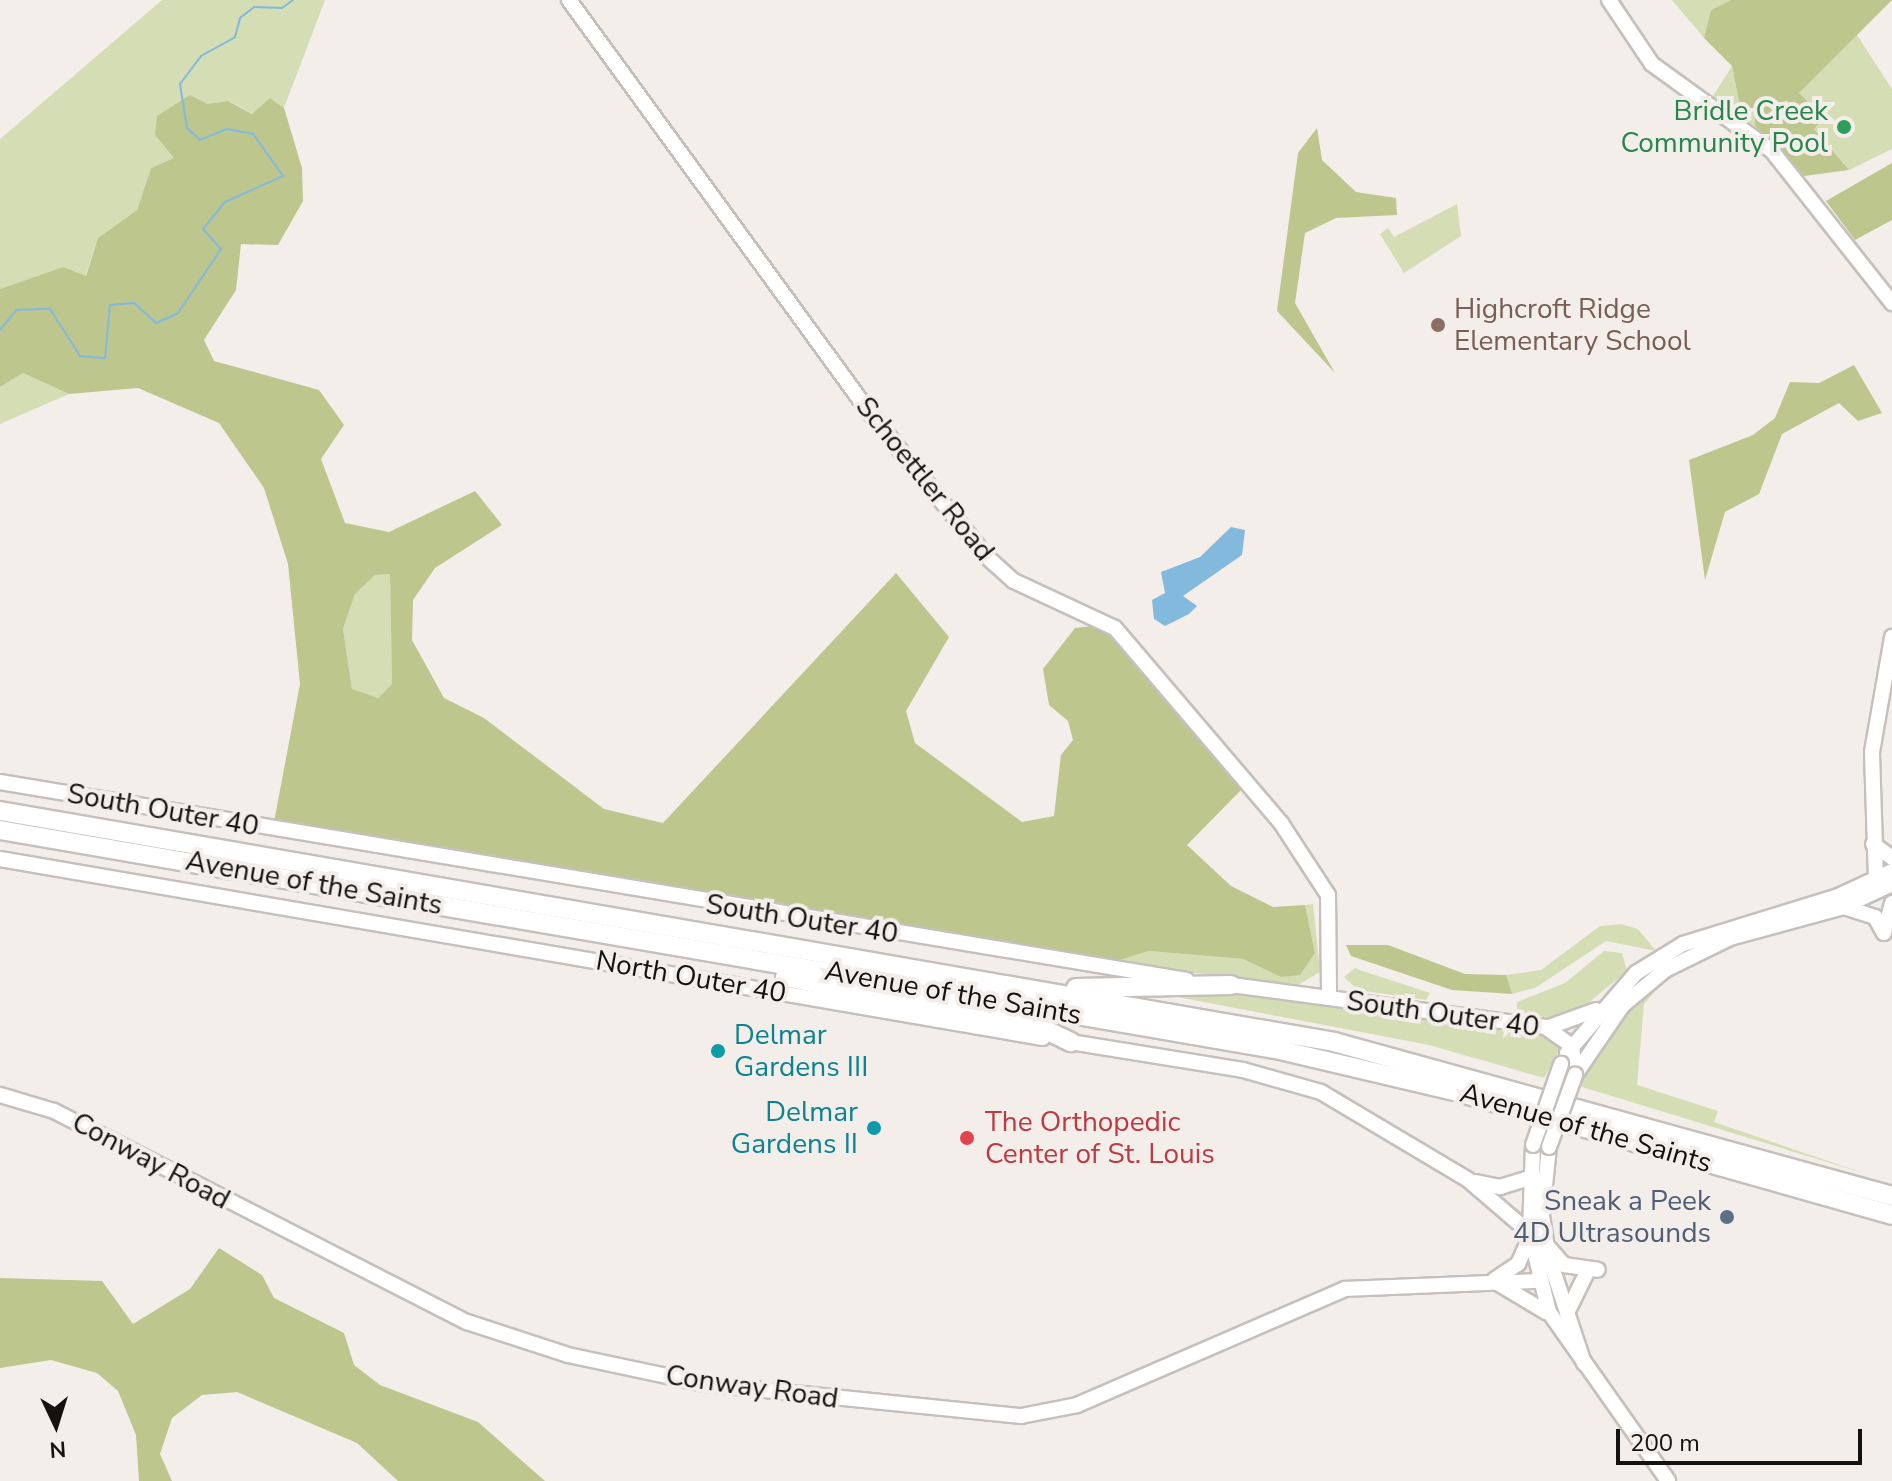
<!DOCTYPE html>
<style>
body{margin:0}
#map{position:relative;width:1892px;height:1481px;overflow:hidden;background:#f4eeeb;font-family:"Nunito Sans",sans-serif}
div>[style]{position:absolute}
.green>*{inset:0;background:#d5ddb5}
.forest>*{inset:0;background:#bcc68d}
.water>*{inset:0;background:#83b9dd}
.stream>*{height:2px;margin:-1px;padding:0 1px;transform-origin:1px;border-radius:1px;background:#83b9dd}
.roads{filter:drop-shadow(2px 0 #c6c0bd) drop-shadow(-2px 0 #c6c0bd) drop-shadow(0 2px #c6c0bd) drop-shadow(0 -2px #c6c0bd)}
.secondary>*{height:14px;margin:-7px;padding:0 7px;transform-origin:7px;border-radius:7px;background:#fff}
.highway>*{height:18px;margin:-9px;padding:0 9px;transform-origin:9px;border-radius:9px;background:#fff}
.bridges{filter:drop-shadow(2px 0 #c6c0bd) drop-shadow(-2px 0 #c6c0bd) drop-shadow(0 2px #c6c0bd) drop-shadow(0 -2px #c6c0bd)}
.secondary-bridge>*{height:14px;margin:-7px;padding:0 7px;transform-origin:7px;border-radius:7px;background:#fff}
.dots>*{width:22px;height:22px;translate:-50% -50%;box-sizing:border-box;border:4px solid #f4eeeb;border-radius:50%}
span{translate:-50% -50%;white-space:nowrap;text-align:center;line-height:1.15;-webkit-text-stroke:8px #f4eeeb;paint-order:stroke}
.leisure-label{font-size:28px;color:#27864d}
.right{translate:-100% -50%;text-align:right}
.education-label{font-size:28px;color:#785e54}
.left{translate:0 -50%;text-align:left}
.street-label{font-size:28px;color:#141211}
.culture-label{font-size:28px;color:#0d838f}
.health-label{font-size:28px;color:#be3a42}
.service-label{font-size:28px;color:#4e5e75}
.north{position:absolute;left:16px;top:1385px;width:80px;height:80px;-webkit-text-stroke:6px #f4eeeb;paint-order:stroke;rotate:176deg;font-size:22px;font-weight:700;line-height:32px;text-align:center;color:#141211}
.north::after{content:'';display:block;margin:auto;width:28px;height:36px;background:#141211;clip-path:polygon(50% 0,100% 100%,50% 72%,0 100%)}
.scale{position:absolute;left:1616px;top:1429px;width:246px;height:36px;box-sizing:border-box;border:4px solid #141211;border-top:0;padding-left:10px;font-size:24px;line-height:28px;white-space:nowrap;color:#141211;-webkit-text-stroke:6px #f4eeeb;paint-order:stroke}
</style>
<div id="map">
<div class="green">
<i style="clip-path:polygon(162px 0,325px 0,284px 108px,270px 98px,253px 114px,229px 101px,207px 104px,155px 135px,175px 158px,151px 168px,137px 210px,98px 238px,85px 277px,63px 267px,0 289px,0 139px)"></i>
<i style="clip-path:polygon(1672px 0,1731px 0,1711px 10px,1704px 38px)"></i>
<i style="clip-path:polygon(1855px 32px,1892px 89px,1892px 149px,1849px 170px,1814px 129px,1799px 93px)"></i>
<i style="clip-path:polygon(1732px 66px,1739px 102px,1755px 113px,1755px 126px,1711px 99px)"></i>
<i style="clip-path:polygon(1457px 204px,1461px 236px,1404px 273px,1380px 234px,1388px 228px,1394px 237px)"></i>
<i style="clip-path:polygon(23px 373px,69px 394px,0 424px,0 387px)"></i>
<i style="clip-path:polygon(390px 574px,392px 684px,378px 698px,352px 690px,343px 629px,355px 594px,375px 575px)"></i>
<i style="clip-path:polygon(1313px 904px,1320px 972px,1298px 985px,1110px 963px,1149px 951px,1243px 959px,1281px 977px,1315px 953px,1305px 905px)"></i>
<i style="clip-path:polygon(1621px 924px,1638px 929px,1656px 951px,1606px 941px,1535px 988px,1512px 994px,1503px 982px,1506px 975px,1541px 970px,1600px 926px)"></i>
<i style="clip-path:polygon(1604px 951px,1622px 953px,1627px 971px,1577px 1012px,1555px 1019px,1517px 1014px,1517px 1002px,1565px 983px)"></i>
<i style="clip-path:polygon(1355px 968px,1360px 970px,1430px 993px,1426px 1000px,1358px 990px,1344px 977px)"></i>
<i style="clip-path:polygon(1673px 971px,1644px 1004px,1637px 1085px,1718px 1111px,1714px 1122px,1863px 1173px,1579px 1086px,1618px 1018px)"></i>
<i style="clip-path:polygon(1146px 991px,1254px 995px,1541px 1033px,1561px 1047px,1544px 1078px,1429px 1045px)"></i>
</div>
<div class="forest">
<i style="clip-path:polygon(1731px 0,1892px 0,1799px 93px,1823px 118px,1814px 129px,1849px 170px,1804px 176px,1755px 126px,1755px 113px,1739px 102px,1732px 66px,1704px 38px,1711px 10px)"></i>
<i style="clip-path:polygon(evenodd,190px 95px,207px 104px,228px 101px,252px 114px,270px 98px,284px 108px,302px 168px,303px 201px,278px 245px,241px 244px,236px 290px,204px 340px,214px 361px,319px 390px,344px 425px,321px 459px,345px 523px,389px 532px,475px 491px,502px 525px,435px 568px,413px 600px,412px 640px,444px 698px,484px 718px,604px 809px,663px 823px,896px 573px,949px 637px,906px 711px,915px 743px,1022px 822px,1054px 816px,1061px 755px,1073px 740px,1068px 721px,1049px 705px,1043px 669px,1075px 628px,1101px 625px,1241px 790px,1187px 845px,1231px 886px,1273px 907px,1305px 905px,1315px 953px,1300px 975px,1281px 977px,1243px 959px,1149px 951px,1110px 963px,274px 822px,300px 684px,288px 564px,264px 488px,219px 423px,138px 388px,69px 394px,23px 373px,0 387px,0 289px,63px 267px,86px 276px,98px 238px,137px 210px,151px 168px,174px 158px,155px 135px,157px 116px,190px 95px,390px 574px,392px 684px,378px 698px,352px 689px,343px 629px,355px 594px,375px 575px,390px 574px)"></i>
<i style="clip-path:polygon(1317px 128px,1322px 160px,1356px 192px,1396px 198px,1397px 215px,1336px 218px,1305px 233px,1295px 303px,1335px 373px,1277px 311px,1298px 153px)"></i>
<i style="clip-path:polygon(1892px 163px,1892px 220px,1855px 240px,1826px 201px)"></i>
<i style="clip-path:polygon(1854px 365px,1882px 413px,1858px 421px,1839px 403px,1782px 434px,1759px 494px,1725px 512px,1705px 580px,1689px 460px,1753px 435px,1775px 418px,1790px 382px,1819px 383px)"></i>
<i style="clip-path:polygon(1346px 945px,1388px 945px,1465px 974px,1506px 975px,1512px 994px,1452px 990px,1351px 956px)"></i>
<i style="clip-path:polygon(219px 1248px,262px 1275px,274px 1298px,344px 1333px,354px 1365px,380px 1385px,478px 1422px,545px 1481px,398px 1481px,357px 1443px,237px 1392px,202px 1395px,172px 1418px,160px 1454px,172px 1481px,139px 1481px,136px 1435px,118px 1391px,97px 1373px,51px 1360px,0 1368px,0 1278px,102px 1281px,133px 1324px,190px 1289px)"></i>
</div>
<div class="water">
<i style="clip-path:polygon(1231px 527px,1245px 530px,1242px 555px,1183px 596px,1197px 606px,1189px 614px,1165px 626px,1154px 619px,1152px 600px,1165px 593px,1161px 572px,1200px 557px)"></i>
</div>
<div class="stream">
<i style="left:0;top:330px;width:26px;rotate:-51deg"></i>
<i style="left:16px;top:310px;width:34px;rotate:-2deg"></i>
<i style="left:50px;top:309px;width:56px;rotate:57.4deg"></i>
<i style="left:80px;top:356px;width:25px;rotate:5deg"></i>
<i style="left:105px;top:358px;width:53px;rotate:-84.6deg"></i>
<i style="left:110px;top:305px;width:24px;rotate:-5deg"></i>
<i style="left:134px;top:303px;width:30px;rotate:42deg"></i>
<i style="left:156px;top:323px;width:24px;rotate:-24deg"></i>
<i style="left:178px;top:313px;width:77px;rotate:-56.1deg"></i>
<i style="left:221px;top:249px;width:27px;rotate:-132deg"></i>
<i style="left:203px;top:229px;width:35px;rotate:-51deg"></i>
<i style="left:225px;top:202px;width:64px;rotate:-24.1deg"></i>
<i style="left:283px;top:176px;width:52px;rotate:-125.5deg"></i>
<i style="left:253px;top:134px;width:26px;rotate:-169deg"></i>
<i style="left:227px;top:129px;width:29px;rotate:158deg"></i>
<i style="left:200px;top:140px;width:18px;rotate:-137deg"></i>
<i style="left:187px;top:128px;width:45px;rotate:-99deg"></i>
<i style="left:180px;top:84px;width:35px;rotate:-53deg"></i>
<i style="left:201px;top:56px;width:39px;rotate:-29deg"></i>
<i style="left:235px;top:37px;width:20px;rotate:-75deg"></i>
<i style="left:240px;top:18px;width:18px;rotate:-38deg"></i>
<i style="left:254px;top:7px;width:28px;rotate:2deg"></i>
<i style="left:282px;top:8px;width:14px;rotate:-36deg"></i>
</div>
<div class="roads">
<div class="secondary">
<i style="left:569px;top:0;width:510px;rotate:53.94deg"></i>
<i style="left:869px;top:412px;width:187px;rotate:50.9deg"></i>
<i style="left:987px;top:557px;width:36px;rotate:42deg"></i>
<i style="left:1014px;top:581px;width:111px;rotate:25deg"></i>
<i style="left:1115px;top:628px;width:256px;rotate:49.6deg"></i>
<i style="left:1281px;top:823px;width:86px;rotate:56.9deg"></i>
<i style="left:1328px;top:895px;width:103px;rotate:89.4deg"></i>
<i style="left:1609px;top:0;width:77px;rotate:56.1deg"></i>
<i style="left:1652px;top:64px;width:148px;rotate:35.9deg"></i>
<i style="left:1772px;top:151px;width:194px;rotate:51.7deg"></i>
<i style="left:0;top:782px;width:1203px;rotate:9.47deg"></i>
<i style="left:1873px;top:844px;width:24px;rotate:36deg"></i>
<i style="left:0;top:859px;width:1058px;rotate:9.74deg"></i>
<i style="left:1876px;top:880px;width:128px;rotate:-91.8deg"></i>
<i style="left:1872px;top:752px;width:117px;rotate:-80.1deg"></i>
<i style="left:1844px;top:907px;width:33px;rotate:18deg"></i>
<i style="left:1875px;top:917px;width:18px;rotate:61deg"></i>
<i style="left:1884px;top:933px;width:31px;rotate:-75deg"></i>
<i style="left:1224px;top:984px;width:324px;rotate:7.6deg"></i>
<i style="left:1545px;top:1027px;width:33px;rotate:35deg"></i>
<i style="left:1572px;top:1046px;width:29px;rotate:84deg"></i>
<i style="left:1549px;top:1027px;width:50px;rotate:-19.9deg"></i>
<i style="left:1064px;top:1041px;width:181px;rotate:9.2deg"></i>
<i style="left:1243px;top:1070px;width:81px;rotate:15.8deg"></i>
<i style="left:1321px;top:1092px;width:170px;rotate:30.8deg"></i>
<i style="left:1467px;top:1179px;width:83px;rotate:40.6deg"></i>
<i style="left:1567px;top:1053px;width:106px;rotate:-49.2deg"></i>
<i style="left:1636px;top:973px;width:55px;rotate:-31.7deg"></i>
<i style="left:1683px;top:944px;width:162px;rotate:-17.2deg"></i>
<i style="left:1838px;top:896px;width:60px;rotate:-24.8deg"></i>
<i style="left:1575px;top:1075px;width:85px;rotate:-55.6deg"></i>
<i style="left:1623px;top:1005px;width:55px;rotate:-39.8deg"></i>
<i style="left:1665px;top:970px;width:72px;rotate:-26.2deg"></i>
<i style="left:1730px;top:938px;width:117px;rotate:-15.3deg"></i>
<i style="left:1843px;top:907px;width:54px;rotate:-25.1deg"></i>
<i style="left:0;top:1095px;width:56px;rotate:16.5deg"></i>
<i style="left:54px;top:1111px;width:464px;rotate:27.1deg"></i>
<i style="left:467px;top:1322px;width:106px;rotate:18.1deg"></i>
<i style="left:568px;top:1355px;width:140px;rotate:12deg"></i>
<i style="left:705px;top:1384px;width:318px;rotate:5.8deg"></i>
<i style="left:1021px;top:1416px;width:57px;rotate:-11.1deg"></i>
<i style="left:1077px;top:1405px;width:292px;rotate:-23.4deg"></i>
<i style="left:1345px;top:1289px;width:193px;rotate:-2.4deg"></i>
<i style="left:1533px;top:1145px;width:88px;rotate:92deg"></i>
<i style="left:1530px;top:1233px;width:81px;rotate:76.5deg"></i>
<i style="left:1549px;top:1312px;width:207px;rotate:54.8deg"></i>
<i style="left:1549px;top:1147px;width:68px;rotate:95.9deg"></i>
<i style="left:1542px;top:1215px;width:40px;rotate:81.5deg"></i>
<i style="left:1548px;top:1255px;width:114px;rotate:71.6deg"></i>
<i style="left:1476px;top:1182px;width:25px;rotate:12deg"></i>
<i style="left:1500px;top:1187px;width:34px;rotate:-17deg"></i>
<i style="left:1548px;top:1247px;width:24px;rotate:48deg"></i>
<i style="left:1564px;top:1265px;width:34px;rotate:8deg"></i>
<i style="left:1494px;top:1280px;width:29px;rotate:-34deg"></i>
<i style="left:1518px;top:1264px;width:30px;rotate:-66deg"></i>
<i style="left:1499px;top:1284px;width:55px;rotate:30.8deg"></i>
<i style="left:1567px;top:1313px;width:46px;rotate:-64deg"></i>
</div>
<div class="highway">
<i style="left:0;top:811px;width:1354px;rotate:9.82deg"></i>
<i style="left:1334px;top:1042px;width:579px;rotate:15.43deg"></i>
<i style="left:0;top:830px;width:1299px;rotate:9.75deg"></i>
<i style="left:1280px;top:1050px;width:183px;rotate:13.3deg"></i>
<i style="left:1458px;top:1092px;width:451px;rotate:15.8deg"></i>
<i style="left:785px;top:977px;width:264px;rotate:11.4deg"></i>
<i style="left:1044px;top:1029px;width:30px;rotate:26deg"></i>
<i style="left:1076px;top:988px;width:155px;rotate:-1.1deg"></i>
</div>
</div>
<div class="bridges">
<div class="secondary-bridge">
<i style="left:1533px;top:1145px;width:86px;rotate:-70.9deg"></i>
<i style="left:1549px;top:1147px;width:77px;rotate:-70.1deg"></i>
</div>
</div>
<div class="dots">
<i style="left:1844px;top:127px;background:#2e9e5b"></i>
<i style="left:1438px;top:325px;background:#8d6e63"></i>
<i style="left:718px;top:1051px;background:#0f9aa8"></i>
<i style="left:874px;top:1128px;background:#0f9aa8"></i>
<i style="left:967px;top:1138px;background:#e0444e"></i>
<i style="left:1727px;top:1217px;background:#5c6f8a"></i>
</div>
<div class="leisure-label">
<span class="right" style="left:1828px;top:127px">Bridle Creek<br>Community Pool</span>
</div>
<div class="education-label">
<span class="left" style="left:1454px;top:325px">Highcroft Ridge<br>Elementary School</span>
</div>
<div class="street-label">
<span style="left:925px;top:479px;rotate:51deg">Schoettler Road</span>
<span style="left:163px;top:810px;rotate:10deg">South Outer 40</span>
<span style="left:314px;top:883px;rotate:10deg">Avenue of the Saints</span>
<span style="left:802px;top:919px;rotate:9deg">South Outer 40</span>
<span style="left:691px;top:977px;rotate:10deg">North Outer 40</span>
<span style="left:953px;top:993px;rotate:10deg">Avenue of the Saints</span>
<span style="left:1443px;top:1014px;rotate:8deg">South Outer 40</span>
<span style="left:1586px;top:1128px;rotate:16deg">Avenue of the Saints</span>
<span style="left:151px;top:1161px;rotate:28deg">Conway Road</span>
<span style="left:752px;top:1387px;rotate:8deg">Conway Road</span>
</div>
<div class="culture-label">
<span class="left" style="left:734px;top:1051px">Delmar<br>Gardens III</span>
<span class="right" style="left:858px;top:1128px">Delmar<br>Gardens II</span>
</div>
<div class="health-label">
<span class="left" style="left:985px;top:1138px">The Orthopedic<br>Center of St. Louis</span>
</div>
<div class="service-label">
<span class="right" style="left:1711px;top:1217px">Sneak a Peek<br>4D Ultrasounds</span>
</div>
<div class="north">N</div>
<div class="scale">200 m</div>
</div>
